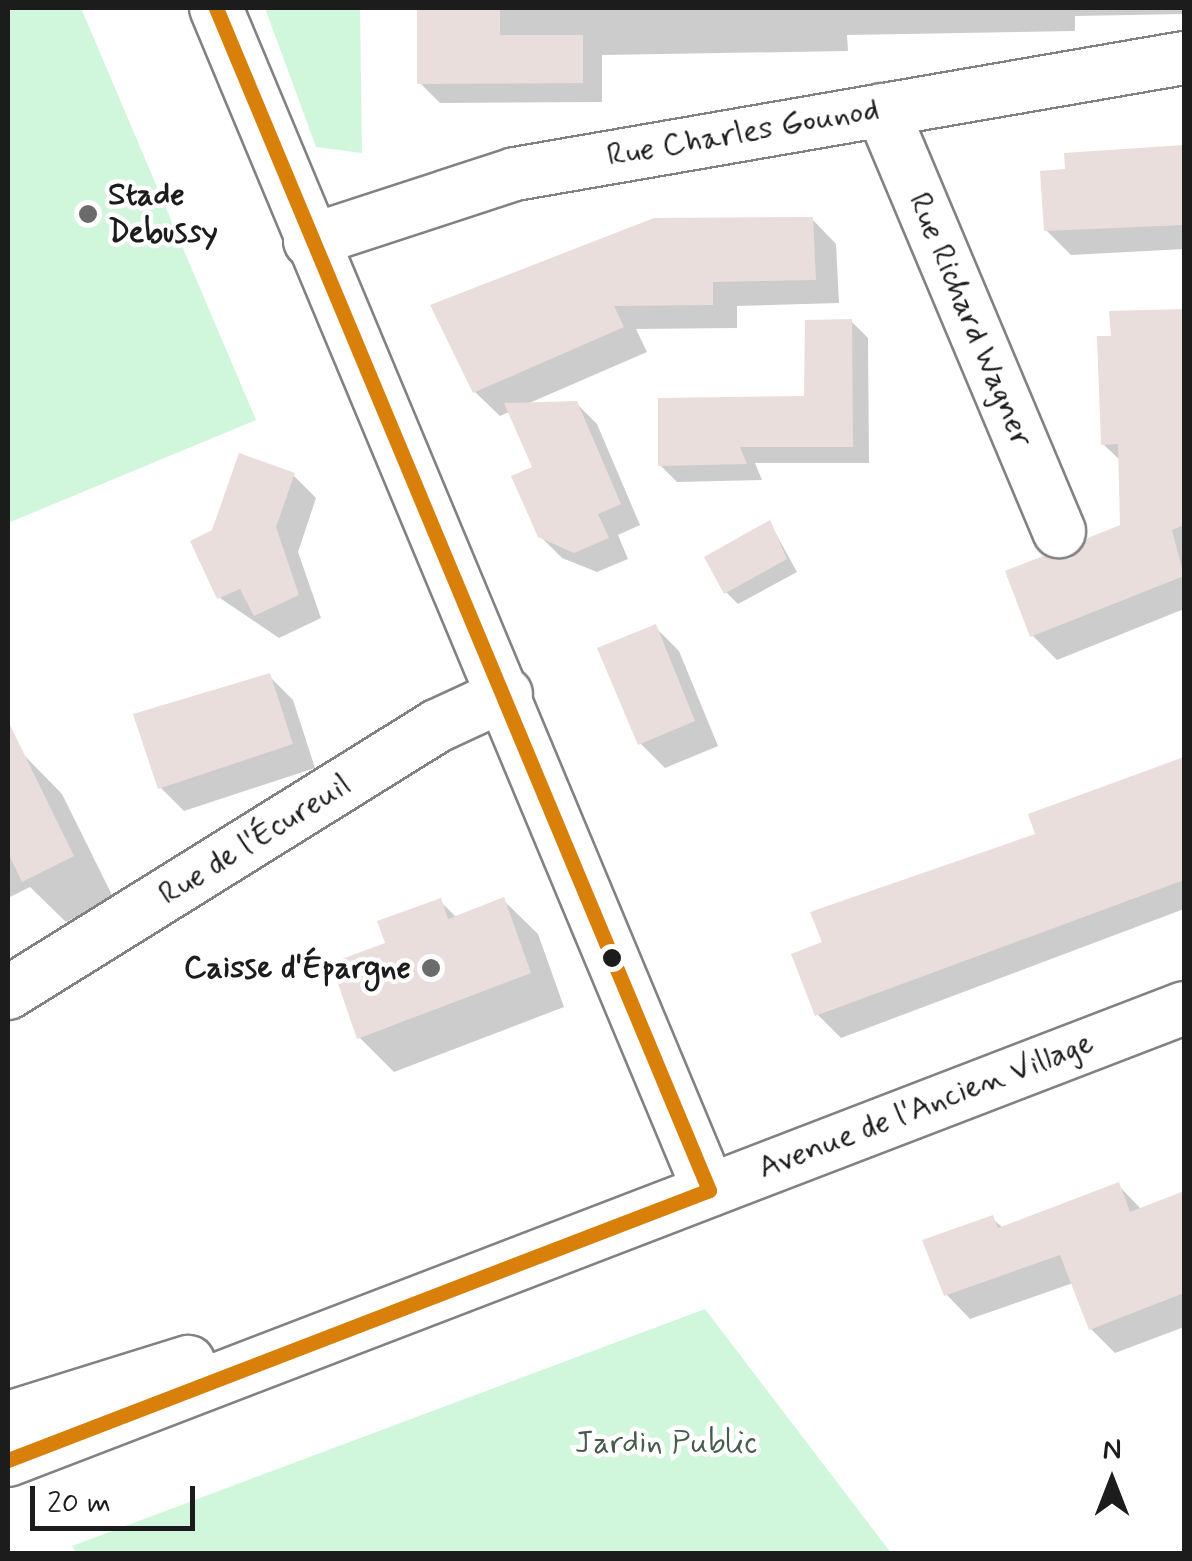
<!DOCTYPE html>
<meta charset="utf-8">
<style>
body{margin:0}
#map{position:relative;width:1192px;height:1561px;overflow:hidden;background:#fff;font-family:Mynerve,sans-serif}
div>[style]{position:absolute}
.green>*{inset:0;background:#d0f7db}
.shadow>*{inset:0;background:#0003}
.building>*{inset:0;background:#e9dedb}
.roads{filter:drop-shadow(2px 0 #828282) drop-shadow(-2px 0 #828282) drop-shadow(0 2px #828282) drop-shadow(0 -2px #828282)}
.minor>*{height:52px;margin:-26px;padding:0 26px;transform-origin:26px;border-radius:26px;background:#fff}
.bus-1>*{height:15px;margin:-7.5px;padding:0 7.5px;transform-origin:7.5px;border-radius:7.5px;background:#d9800a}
.dots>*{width:28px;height:28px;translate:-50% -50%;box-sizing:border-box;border:5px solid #fff;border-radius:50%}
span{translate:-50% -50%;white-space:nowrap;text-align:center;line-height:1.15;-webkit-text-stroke:9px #fff;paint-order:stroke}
.street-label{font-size:32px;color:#1c1c1c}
.poi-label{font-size:32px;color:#1c1c1c;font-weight:700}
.left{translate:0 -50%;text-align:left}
.right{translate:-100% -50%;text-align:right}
.park-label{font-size:32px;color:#465c4d}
.frame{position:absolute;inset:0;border:10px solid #1c1c1c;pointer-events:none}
.north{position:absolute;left:1062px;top:1431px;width:100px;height:100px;-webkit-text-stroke:8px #fff;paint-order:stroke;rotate:0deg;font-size:28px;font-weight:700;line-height:40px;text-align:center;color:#1c1c1c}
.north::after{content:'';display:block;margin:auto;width:35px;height:45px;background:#1c1c1c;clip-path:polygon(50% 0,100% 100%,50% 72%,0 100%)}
.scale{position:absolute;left:30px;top:1486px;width:165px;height:45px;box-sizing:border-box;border:5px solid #1c1c1c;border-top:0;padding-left:12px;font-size:30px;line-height:35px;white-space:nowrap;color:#1c1c1c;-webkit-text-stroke:8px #fff;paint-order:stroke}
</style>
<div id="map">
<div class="green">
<i style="clip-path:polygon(8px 8px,81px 8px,256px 420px,8px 523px)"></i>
<i style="clip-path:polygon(265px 8px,360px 8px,362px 153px,316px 147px)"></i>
<i style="clip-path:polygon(705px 1309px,891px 1553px,77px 1554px,72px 1546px)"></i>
</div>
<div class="shadow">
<i style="clip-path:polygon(419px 8px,1184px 8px,1184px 14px,1075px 16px,1075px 31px,847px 35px,848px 51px,602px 55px,602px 102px,440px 103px,420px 83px)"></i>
<i style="clip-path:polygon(1169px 149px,1184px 164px,1184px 249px,1071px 255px,1046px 230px,1068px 171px)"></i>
<i style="clip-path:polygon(812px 219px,836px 244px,839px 303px,737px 306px,737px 328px,636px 329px,647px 352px,527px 404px,576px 403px,597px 424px,640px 525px,618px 535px,628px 559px,597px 572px,562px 558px,540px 536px,535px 468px,511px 411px,500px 416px,475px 392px,433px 306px)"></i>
<i style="clip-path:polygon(1174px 312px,1184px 322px,1184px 609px,1057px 660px,1032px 635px,1071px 562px,1123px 527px,1121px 461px,1103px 444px,1113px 338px)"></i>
<i style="clip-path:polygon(851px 321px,868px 338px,869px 463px,755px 463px,762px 480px,677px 482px,660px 465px,806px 399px)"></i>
<i style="clip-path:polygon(293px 475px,316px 498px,298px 552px,321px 618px,279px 638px,220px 598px)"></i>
<i style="clip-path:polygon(770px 523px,797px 572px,738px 604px,726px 592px)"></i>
<i style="clip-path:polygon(655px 627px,679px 651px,718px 746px,665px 768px,640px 743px)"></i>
<i style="clip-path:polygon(269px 676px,293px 700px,315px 768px,184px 811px,160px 787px)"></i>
<i style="clip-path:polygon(21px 752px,62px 794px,114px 899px,66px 922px,30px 887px,8px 898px,8px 758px)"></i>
<i style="clip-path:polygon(1184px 759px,1184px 909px,841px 1038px,817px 1014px,1038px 835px,1031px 816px)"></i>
<i style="clip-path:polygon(503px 900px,538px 934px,564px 1007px,394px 1072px,359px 1037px,388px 945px,440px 901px,457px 918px)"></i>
<i style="clip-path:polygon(1118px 1185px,1142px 1210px,1184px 1194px,1184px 1327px,1115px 1353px,1091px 1329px,1073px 1283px,970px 1319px,946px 1294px,992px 1218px,1003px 1228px)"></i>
</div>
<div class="building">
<i style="clip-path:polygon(417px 8px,500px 8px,500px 35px,583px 35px,583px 83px,417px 84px)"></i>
<i style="clip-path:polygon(1184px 145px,1184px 225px,1044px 231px,1040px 171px,1065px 169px,1064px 153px)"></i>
<i style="clip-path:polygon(813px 217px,816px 280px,713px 282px,713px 305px,614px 306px,624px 327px,473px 393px,430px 305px,654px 218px)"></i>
<i style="clip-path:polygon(1184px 309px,1182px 526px,1172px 530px,1184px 576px,1030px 637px,1005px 571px,1043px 556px,1070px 559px,1088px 538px,1120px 525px,1118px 444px,1101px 445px,1097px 336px,1111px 336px,1109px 311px)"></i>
<i style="clip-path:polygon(852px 319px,853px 447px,740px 447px,747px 464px,658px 466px,658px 398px,804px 396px,805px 320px)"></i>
<i style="clip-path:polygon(577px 401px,621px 504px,598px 514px,609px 538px,574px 553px,538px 537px,511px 476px,532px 467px,504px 403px)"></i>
<i style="clip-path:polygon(239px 453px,295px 473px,276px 527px,299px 595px,254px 616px,240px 589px,217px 599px,190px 541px,212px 530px)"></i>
<i style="clip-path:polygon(770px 520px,787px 559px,724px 594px,704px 557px)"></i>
<i style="clip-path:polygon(656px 624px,695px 721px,638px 745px,597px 648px)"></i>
<i style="clip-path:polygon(270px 673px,293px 744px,158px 789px,133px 714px)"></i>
<i style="clip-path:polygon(8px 721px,74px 856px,22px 882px,8px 853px)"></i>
<i style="clip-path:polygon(1184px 757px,1184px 880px,815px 1016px,791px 954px,822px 942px,810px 912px,1035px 834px,1028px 814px)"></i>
<i style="clip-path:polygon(504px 897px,531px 973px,357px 1039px,331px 963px,385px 943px,377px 921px,441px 898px,448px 919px)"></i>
<i style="clip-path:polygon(1119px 1182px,1130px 1212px,1184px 1191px,1184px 1293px,1089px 1330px,1060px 1255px,944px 1296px,922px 1240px,993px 1215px,998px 1228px)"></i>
</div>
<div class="roads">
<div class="minor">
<i style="left:216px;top:8px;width:1281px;rotate:67.36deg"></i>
<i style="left:882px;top:110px;width:457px;rotate:67.2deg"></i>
<i style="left:310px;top:241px;width:216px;rotate:-18.1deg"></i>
<i style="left:515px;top:174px;width:679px;rotate:-9.84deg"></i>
<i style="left:8px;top:993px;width:505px;rotate:-31.9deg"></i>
<i style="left:437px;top:726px;width:76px;rotate:-24.9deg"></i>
<i style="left:8px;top:1418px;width:189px;rotate:-17.3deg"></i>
<i style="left:8px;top:1460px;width:1260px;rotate:-21.02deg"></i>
</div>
</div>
<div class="bus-1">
<i style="left:216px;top:8px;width:1281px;rotate:67.36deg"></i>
<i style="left:8px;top:1460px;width:751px;rotate:-21.06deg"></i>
</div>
<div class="dots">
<i style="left:88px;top:214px;background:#6b6b6b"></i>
<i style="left:612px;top:958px;background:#1c1c1c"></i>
<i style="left:431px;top:968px;background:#6b6b6b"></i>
</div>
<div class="street-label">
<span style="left:743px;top:133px;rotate:-10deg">Rue Charles Gounod</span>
<span style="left:970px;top:320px;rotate:67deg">Rue Richard Wagner</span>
<span style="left:255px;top:840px;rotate:-32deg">Rue de l'Écureuil</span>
<span style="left:926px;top:1106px;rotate:-21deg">Avenue de l'Ancien Village</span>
</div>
<div class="poi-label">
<span class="left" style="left:108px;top:214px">Stade<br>Debussy</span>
<span class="right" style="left:411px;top:968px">Caisse d'Épargne</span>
</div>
<div class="park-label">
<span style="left:666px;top:1443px">Jardin Public</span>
</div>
<div class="frame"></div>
<div class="north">N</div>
<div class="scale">20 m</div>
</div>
